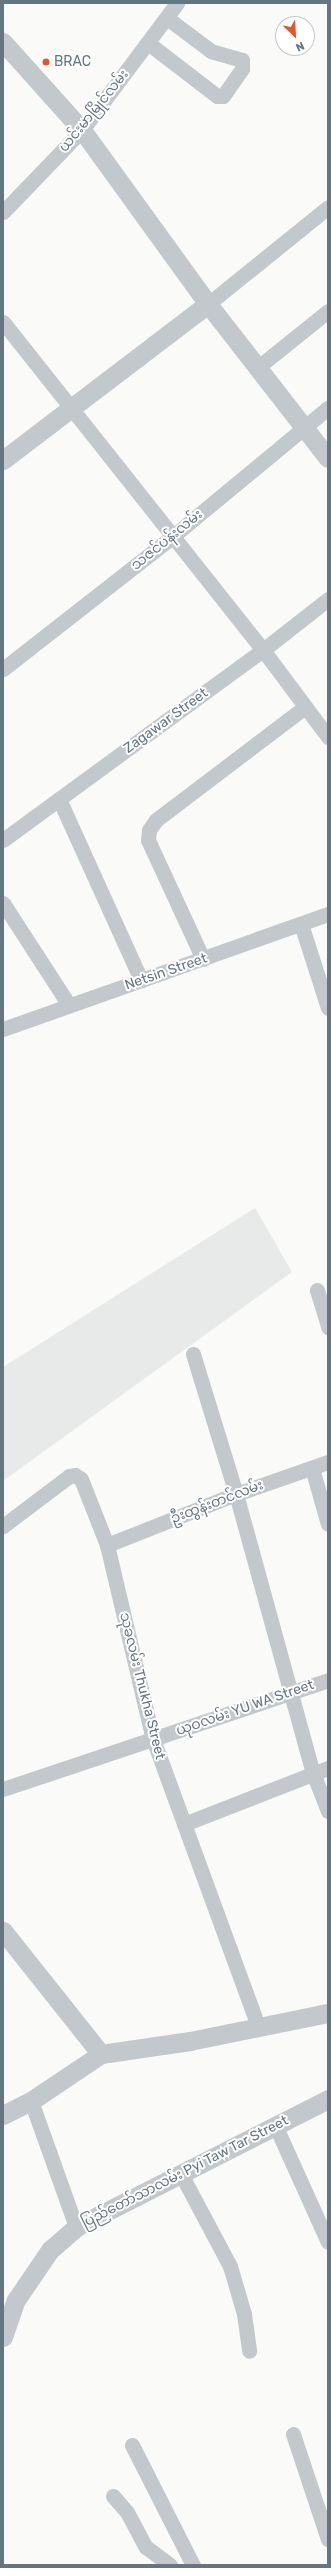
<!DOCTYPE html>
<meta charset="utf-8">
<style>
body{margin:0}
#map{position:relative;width:331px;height:2568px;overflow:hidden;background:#fafaf8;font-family:Rubik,"Noto Sans Myanmar",sans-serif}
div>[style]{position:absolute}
.built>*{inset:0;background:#e8e9e9}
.minor>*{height:15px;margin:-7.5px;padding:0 7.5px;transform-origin:7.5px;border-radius:7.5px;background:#c3c8cc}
.tertiary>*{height:19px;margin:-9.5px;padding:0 9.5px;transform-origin:9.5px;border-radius:9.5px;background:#c3c8cc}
.dots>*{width:11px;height:11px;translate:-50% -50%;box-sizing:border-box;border:2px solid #fff;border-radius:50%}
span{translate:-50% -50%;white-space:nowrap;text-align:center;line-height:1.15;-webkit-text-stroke:4px #fff;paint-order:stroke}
.poi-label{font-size:14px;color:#657683}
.left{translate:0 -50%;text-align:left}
.street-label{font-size:14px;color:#657683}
.frame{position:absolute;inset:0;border:4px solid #657683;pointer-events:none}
.north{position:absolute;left:275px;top:16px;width:40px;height:40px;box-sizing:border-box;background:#fff;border:1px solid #c1c8cd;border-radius:50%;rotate:155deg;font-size:11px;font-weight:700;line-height:16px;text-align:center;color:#657683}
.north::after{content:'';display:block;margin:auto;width:14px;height:18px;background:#e4572e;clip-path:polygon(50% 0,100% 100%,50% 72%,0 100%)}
</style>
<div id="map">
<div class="built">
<i style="clip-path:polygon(255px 1208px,292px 1272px,3px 1481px,3px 1367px)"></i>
</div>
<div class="minor">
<i style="left:148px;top:43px;width:87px;rotate:37.5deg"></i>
<i style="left:217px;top:96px;width:6px"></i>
<i style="left:223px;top:96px;width:33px;rotate:-55deg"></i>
<i style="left:242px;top:69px;width:9px;rotate:-90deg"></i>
<i style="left:242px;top:60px;width:32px;rotate:-164deg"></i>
<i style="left:211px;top:51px;width:55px;rotate:-143.1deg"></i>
<i style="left:3px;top:212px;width:114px;rotate:-46.1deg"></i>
<i style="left:82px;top:130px;width:159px;rotate:-53.2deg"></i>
<i style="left:208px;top:304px;width:154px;rotate:-38.9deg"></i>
<i style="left:3px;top:322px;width:419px;rotate:51.6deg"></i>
<i style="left:263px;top:650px;width:109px;rotate:53.2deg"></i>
<i style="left:257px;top:368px;width:91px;rotate:-38.8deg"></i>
<i style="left:3px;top:669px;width:216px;rotate:-38deg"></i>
<i style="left:173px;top:536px;width:201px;rotate:-39.6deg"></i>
<i style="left:59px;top:799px;width:199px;rotate:65.6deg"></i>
<i style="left:3px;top:840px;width:322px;rotate:-36.2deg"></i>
<i style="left:263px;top:650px;width:83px;rotate:-38.1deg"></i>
<i style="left:3px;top:903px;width:121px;rotate:57.1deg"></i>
<i style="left:301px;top:924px;width:88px;rotate:72.2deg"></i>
<i style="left:203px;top:959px;width:131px;rotate:-114.8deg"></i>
<i style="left:148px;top:840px;width:10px;rotate:-84deg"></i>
<i style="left:149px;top:830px;width:12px;rotate:-55deg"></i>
<i style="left:156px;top:820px;width:187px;rotate:-37.2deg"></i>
<i style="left:3px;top:1029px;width:345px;rotate:-19.5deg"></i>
<i style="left:317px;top:1290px;width:39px;rotate:73deg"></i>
<i style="left:193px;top:1354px;width:146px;rotate:72.9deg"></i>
<i style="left:236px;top:1494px;width:289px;rotate:74.6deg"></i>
<i style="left:313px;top:1773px;width:41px;rotate:68.5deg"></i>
<i style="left:312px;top:1468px;width:58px;rotate:74.1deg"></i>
<i style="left:3px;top:1526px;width:83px;rotate:-37.1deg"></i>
<i style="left:69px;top:1476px;width:6px;rotate:-9deg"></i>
<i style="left:75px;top:1475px;width:7px;rotate:34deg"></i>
<i style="left:81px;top:1479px;width:71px;rotate:68.5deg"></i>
<i style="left:107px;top:1545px;width:199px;rotate:76.7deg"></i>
<i style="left:153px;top:1739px;width:306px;rotate:69.9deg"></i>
<i style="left:107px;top:1545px;width:139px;rotate:-21.6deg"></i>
<i style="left:236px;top:1494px;width:97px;rotate:-19.2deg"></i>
<i style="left:3px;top:1789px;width:343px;rotate:-18.5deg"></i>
<i style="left:184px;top:1824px;width:155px;rotate:-21.3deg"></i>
<i style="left:31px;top:2101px;width:134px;rotate:70.3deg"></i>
<i style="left:276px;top:2127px;width:126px;rotate:65.7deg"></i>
<i style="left:181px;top:2174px;width:104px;rotate:62deg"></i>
<i style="left:230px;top:2266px;width:50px;rotate:73.7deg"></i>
<i style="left:244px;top:2314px;width:37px;rotate:82deg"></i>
<i style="left:293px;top:2434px;width:111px;rotate:71.6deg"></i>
<i style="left:132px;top:2445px;width:135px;rotate:63.1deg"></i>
<i style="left:113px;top:2496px;width:21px;rotate:49deg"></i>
<i style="left:127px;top:2512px;width:40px;rotate:62deg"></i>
<i style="left:146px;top:2547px;width:30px;rotate:37deg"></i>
</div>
<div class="tertiary">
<i style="left:3px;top:42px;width:118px;rotate:48.1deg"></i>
<i style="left:82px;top:130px;width:215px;rotate:54.1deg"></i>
<i style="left:208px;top:304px;width:195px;rotate:52.1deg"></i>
<i style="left:3px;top:460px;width:258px;rotate:-37.3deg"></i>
<i style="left:3px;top:1931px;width:157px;rotate:51.5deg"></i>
<i style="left:3px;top:2115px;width:31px;rotate:-27deg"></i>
<i style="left:31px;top:2101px;width:84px;rotate:-33.9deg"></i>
<i style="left:101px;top:2054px;width:90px;rotate:-8.3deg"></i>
<i style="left:190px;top:2041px;width:141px;rotate:-11.5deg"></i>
<i style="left:3px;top:2337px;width:39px;rotate:-71deg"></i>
<i style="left:16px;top:2300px;width:60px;rotate:-55.8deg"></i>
<i style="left:50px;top:2250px;width:35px;rotate:-41deg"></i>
<i style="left:76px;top:2227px;width:283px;rotate:-26.9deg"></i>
</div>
<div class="dots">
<i style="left:46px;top:62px;background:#e4572e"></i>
</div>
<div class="poi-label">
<span class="left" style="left:54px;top:62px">BRAC</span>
</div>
<div class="street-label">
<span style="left:94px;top:111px;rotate:-51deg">ယင်းမာမြိုင်လမ်း</span>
<span style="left:167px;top:540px;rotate:-39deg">သဇင်ပန်းလမ်း</span>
<span style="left:166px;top:721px;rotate:-36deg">Zagawar Street</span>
<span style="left:166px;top:972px;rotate:-19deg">Netsin Street</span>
<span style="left:217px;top:1502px;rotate:-21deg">ဦးထွန်းတင်လမ်း</span>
<span style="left:142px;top:1686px;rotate:76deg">သုခလမ်း Thukha Street</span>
<span style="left:245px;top:1708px;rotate:-19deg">ယုဝလမ်း YU WA Street</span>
<span style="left:185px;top:2172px;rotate:-27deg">ပြည်တော်သာလမ်း Pyi Taw Tar Street</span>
</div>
<div class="frame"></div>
<div class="north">N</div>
</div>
